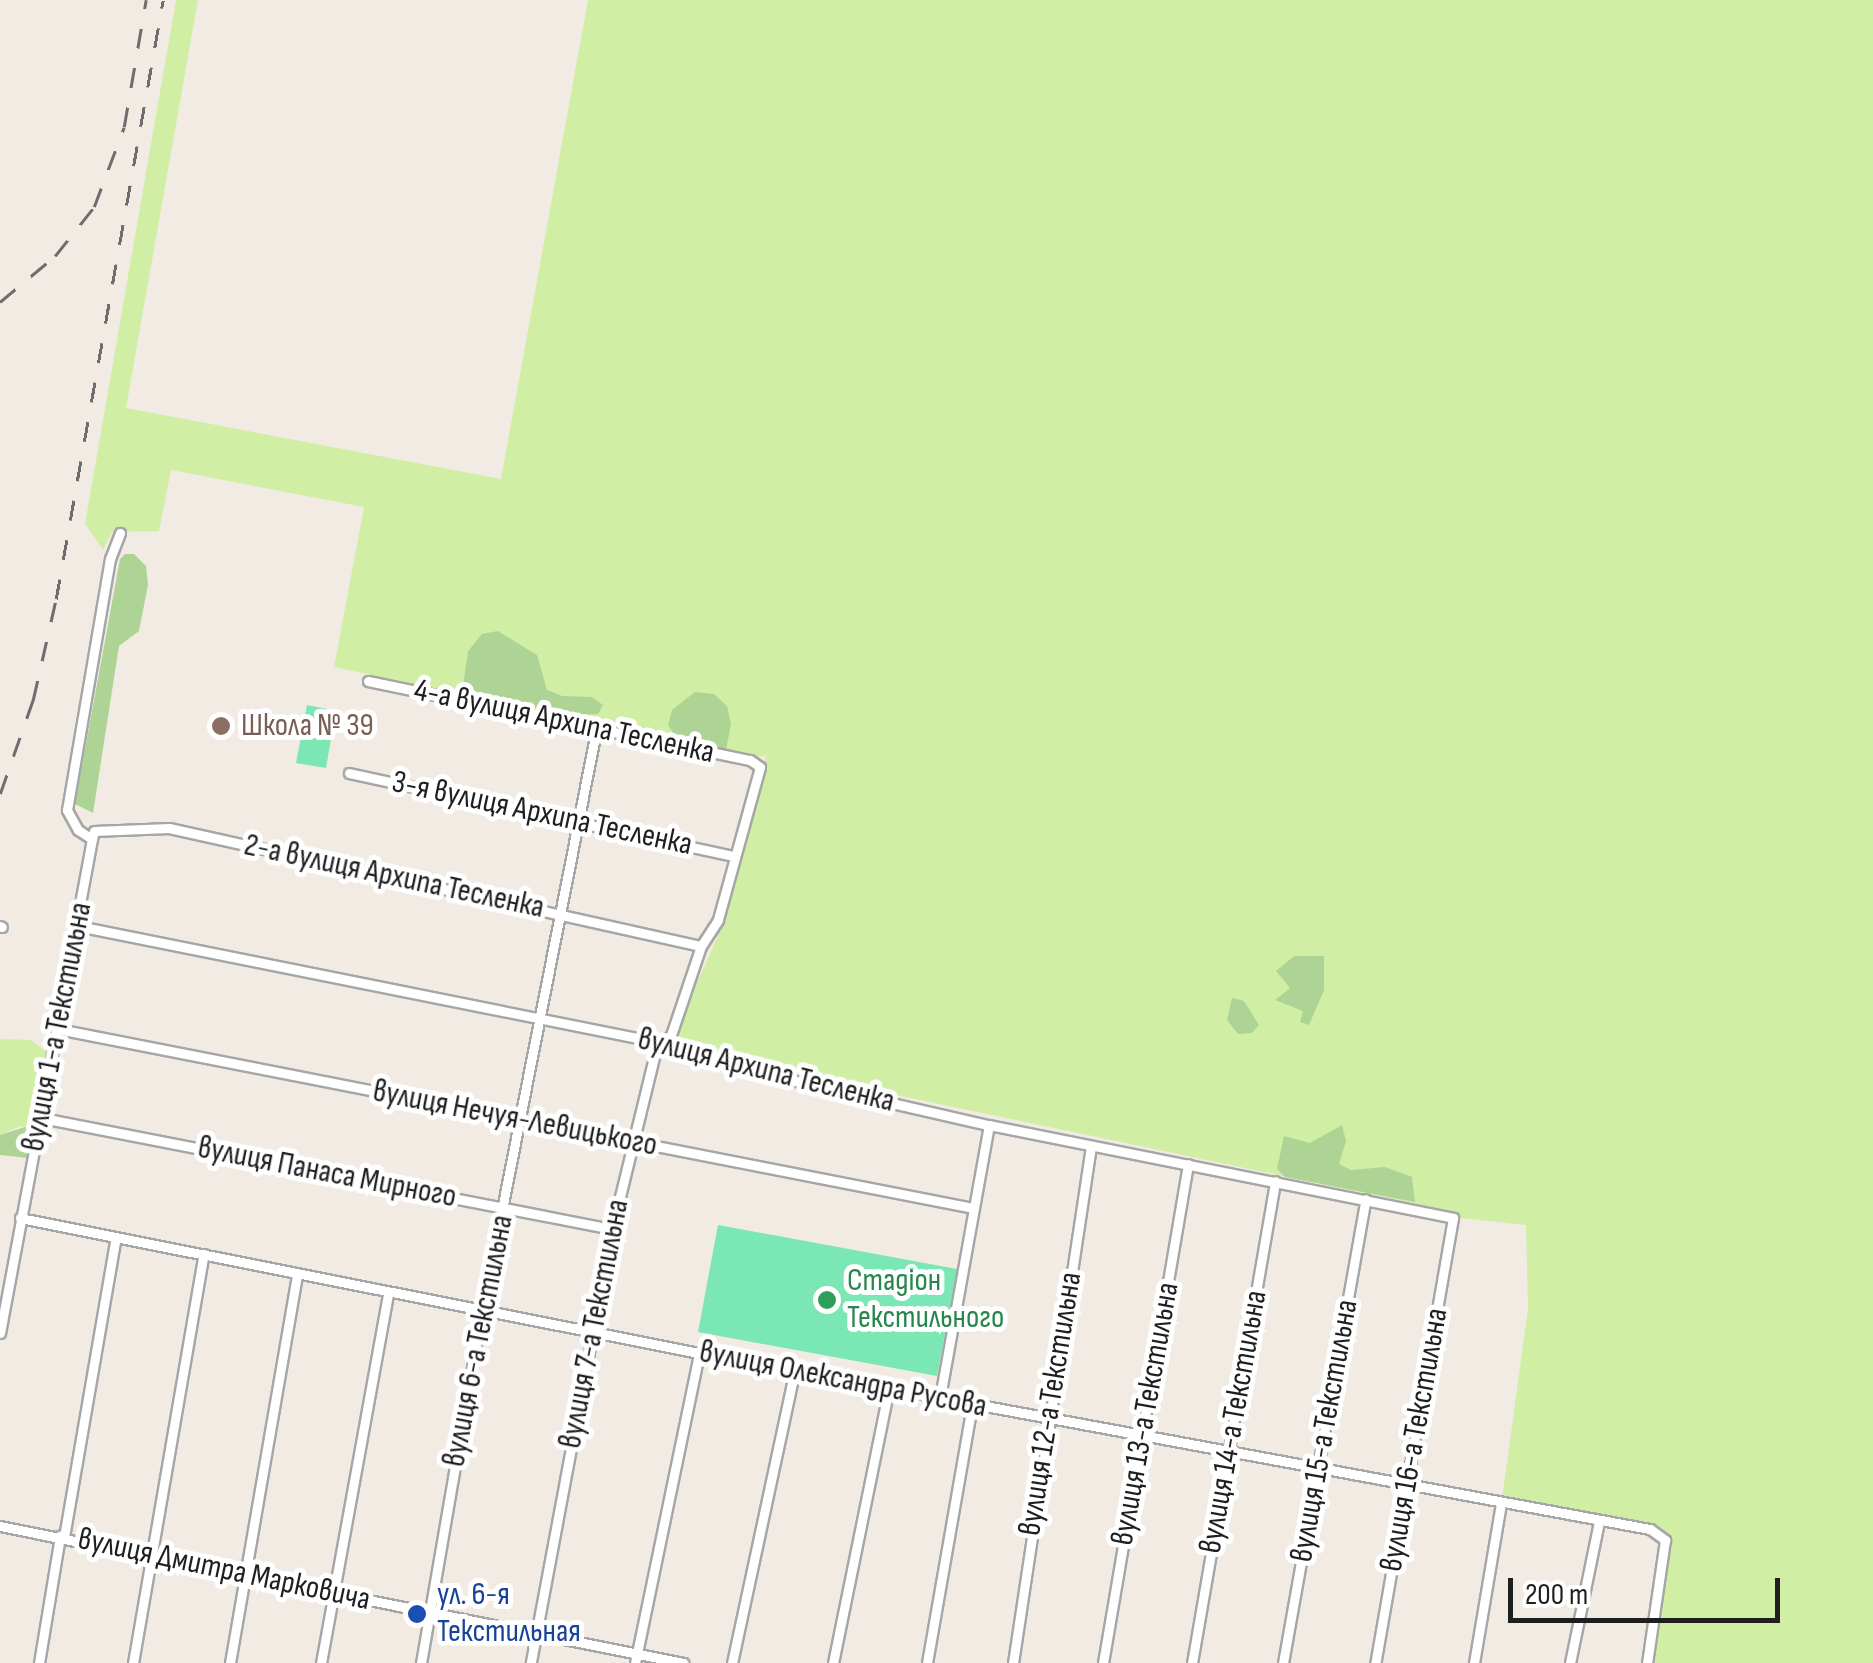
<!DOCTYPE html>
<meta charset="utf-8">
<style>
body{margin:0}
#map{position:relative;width:1873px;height:1663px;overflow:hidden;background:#f1ebe4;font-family:"Sofia Sans Condensed",sans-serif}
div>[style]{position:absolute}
.grass>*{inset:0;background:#d0efa5}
.forest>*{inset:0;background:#add495}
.pitch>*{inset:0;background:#7be7b4}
.roads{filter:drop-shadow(2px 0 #a6a6a6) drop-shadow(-2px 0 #a6a6a6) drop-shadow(0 2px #a6a6a6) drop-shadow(0 -2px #a6a6a6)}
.minor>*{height:9px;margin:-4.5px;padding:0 4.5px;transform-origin:4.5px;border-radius:4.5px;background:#fff}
.rail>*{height:2.5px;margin-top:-1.25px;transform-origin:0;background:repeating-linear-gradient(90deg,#6d6d6d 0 20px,transparent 0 40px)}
.dots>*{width:28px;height:28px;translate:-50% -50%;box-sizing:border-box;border:5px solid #fff;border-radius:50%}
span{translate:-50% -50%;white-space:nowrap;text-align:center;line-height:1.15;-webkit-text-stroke:10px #fff;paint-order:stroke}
.street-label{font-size:32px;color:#1f1f1f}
.education-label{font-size:32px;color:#785e54}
.left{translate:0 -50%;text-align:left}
.leisure-label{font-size:32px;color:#27864d}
.transit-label{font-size:32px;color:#164399}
.scale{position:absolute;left:1508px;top:1578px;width:272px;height:45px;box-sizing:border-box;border:5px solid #1f1f1f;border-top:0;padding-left:12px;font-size:30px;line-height:35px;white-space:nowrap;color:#1f1f1f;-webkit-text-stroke:8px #fff;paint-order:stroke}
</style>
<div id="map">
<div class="grass">
<i style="clip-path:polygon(176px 0,198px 0,126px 408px,501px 479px,588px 0,1873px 0,1873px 1663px,1651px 1663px,1668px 1570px,1663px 1533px,1645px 1525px,1502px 1499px,1528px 1308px,1526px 1225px,1460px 1218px,1454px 1212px,668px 1047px,726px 918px,766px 756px,751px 757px,334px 667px,364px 507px,171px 470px,159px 531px,112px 532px,103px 550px,85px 524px)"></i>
<i style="clip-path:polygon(0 1039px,31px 1040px,48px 1053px,33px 1132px,28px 1126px,18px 1127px,0 1135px)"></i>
</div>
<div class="forest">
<i style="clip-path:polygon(125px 554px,134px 554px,146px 566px,148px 585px,139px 631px,119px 646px,93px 813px,75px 804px,120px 559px)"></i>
<i style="clip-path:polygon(498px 631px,537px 655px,547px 690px,562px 696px,592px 697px,603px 705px,598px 714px,564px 716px,462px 693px,468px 651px,482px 634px)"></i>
<i style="clip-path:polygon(695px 692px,714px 694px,727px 706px,731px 724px,726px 750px,676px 737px,668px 725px,672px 710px)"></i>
<i style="clip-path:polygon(1294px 956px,1324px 956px,1324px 990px,1309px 1025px,1300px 1022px,1303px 1011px,1275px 1000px,1290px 988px,1276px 971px)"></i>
<i style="clip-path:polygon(1232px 998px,1244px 1001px,1259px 1025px,1252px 1033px,1238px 1034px,1227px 1020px)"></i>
<i style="clip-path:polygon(1342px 1125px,1346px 1141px,1339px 1164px,1351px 1170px,1385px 1167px,1412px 1177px,1415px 1202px,1285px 1177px,1277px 1169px,1284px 1136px,1310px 1143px)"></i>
<i style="clip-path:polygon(28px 1126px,33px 1132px,28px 1158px,0 1155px,0 1135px)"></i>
</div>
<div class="pitch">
<i style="clip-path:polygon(307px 705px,336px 711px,326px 768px,296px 763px)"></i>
<i style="clip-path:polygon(718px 1225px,957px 1269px,937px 1376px,698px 1332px)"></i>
</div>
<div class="roads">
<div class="minor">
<i style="left:368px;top:681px;width:390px;rotate:11.7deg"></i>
<i style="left:750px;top:760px;width:12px;rotate:35deg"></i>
<i style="left:760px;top:767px;width:159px;rotate:105.4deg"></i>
<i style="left:718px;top:920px;width:31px;rotate:123deg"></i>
<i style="left:701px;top:946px;width:94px;rotate:108.6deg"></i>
<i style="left:671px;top:1035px;width:21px;rotate:137deg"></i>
<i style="left:656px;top:1049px;width:185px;rotate:103.7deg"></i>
<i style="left:612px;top:1229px;width:441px;rotate:100.6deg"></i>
<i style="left:349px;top:773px;width:394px;rotate:12.2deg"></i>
<i style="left:92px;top:839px;width:8px;rotate:-76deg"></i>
<i style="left:94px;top:831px;width:75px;rotate:-2.3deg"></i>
<i style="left:169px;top:828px;width:545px;rotate:12.51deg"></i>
<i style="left:92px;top:839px;width:17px;rotate:-147deg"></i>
<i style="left:78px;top:830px;width:23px;rotate:-119deg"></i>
<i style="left:67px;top:810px;width:255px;rotate:-80.3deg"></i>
<i style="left:110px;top:559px;width:28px;rotate:-69deg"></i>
<i style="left:0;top:926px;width:2px;rotate:27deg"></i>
<i style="left:78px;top:926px;width:580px;rotate:11.33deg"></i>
<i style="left:647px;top:1040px;width:13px;rotate:45deg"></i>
<i style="left:656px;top:1049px;width:342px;rotate:12.9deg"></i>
<i style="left:989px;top:1125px;width:473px;rotate:11.3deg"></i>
<i style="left:1453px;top:1218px;width:452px;rotate:99.9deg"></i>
<i style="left:58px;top:1029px;width:932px;rotate:11.07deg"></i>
<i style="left:42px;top:1118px;width:581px;rotate:11.02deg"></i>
<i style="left:20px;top:1218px;width:692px;rotate:11.25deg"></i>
<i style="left:699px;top:1353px;width:967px;rotate:10.49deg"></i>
<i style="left:1650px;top:1529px;width:19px;rotate:36deg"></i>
<i style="left:1665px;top:1540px;width:124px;rotate:98.3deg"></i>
<i style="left:0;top:1333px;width:502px;rotate:-79.45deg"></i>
<i style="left:940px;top:1397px;width:276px;rotate:-79.8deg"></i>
<i style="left:0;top:1526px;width:697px;rotate:11.34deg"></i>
<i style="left:64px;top:1537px;width:304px;rotate:-80.2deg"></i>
<i style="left:39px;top:1663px;width:129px;rotate:-80.6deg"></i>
<i style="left:133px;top:1663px;width:415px;rotate:-80.2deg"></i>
<i style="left:230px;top:1663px;width:394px;rotate:-80.2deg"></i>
<i style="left:321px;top:1663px;width:376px;rotate:-79.7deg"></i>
<i style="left:421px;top:1663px;width:357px;rotate:-80.2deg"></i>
<i style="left:482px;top:1311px;width:591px;rotate:-78.88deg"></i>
<i style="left:635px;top:1663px;width:317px;rotate:-78.3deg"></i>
<i style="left:732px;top:1663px;width:300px;rotate:-77.9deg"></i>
<i style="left:833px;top:1663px;width:282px;rotate:-78.5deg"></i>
<i style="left:927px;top:1663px;width:263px;rotate:-80.1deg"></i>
<i style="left:1013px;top:1663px;width:523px;rotate:-81.42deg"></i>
<i style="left:1103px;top:1663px;width:506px;rotate:-80.33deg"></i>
<i style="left:1192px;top:1663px;width:489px;rotate:-80.2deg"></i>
<i style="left:1283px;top:1663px;width:471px;rotate:-79.9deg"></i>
<i style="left:1474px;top:1663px;width:161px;rotate:-80.4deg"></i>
<i style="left:1570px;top:1663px;width:144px;rotate:-78.4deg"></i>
</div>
</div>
<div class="rail">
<i style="left:0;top:302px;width:72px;rotate:-39.9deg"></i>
<i style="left:55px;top:256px;width:63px;rotate:-51.5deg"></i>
<i style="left:94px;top:207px;width:85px;rotate:-69.4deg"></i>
<i style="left:124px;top:127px;width:129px;rotate:-80.2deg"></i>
<i style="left:0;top:794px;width:100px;rotate:-70.7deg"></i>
<i style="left:33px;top:700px;width:104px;rotate:-77.2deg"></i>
<i style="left:56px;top:599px;width:608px;rotate:-79.87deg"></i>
</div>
<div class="dots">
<i style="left:221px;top:726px;background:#8d6e63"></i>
<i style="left:827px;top:1300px;background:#2e9e5b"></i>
<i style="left:417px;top:1614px;background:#1a4fb4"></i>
</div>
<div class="street-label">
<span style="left:564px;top:722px;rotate:12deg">4-а вулиця Архипа Тесленка</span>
<span style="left:542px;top:814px;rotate:12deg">3-я вулиця Архипа Тесленка</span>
<span style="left:394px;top:877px;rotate:12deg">2-а вулиця Архипа Тесленка</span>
<span style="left:58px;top:1027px;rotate:-79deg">вулиця 1-а Текстильна</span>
<span style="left:766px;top:1071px;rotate:14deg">вулиця Архипа Тесленка</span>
<span style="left:515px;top:1119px;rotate:11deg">вулиця Нечуя-Левицького</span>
<span style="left:327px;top:1173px;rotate:11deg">вулиця Панаса Мирного</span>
<span style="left:595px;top:1324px;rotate:-79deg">вулиця 7-а Текстильна</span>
<span style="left:479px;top:1341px;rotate:-79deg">вулиця 6-а Текстильна</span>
<span style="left:843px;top:1380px;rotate:11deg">вулиця Олександра Русова</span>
<span style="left:1051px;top:1404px;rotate:-81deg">вулиця 12-а Текстильна</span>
<span style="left:1146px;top:1414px;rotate:-80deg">вулиця 13-а Текстильна</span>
<span style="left:1234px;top:1422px;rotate:-80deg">вулиця 14-а Текстильна</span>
<span style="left:1325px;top:1431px;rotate:-80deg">вулиця 15-а Текстильна</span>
<span style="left:1415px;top:1440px;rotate:-80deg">вулиця 16-а Текстильна</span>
<span style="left:224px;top:1570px;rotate:12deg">вулиця Дмитра Марковича</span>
</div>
<div class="education-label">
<span class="left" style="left:241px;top:726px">Школа № 39</span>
</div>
<div class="leisure-label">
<span class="left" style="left:847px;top:1300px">Стадіон<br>Текстильного</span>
</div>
<div class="transit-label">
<span class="left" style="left:437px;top:1614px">ул. 6-я<br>Текстильная</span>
</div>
<div class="scale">200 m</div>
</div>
